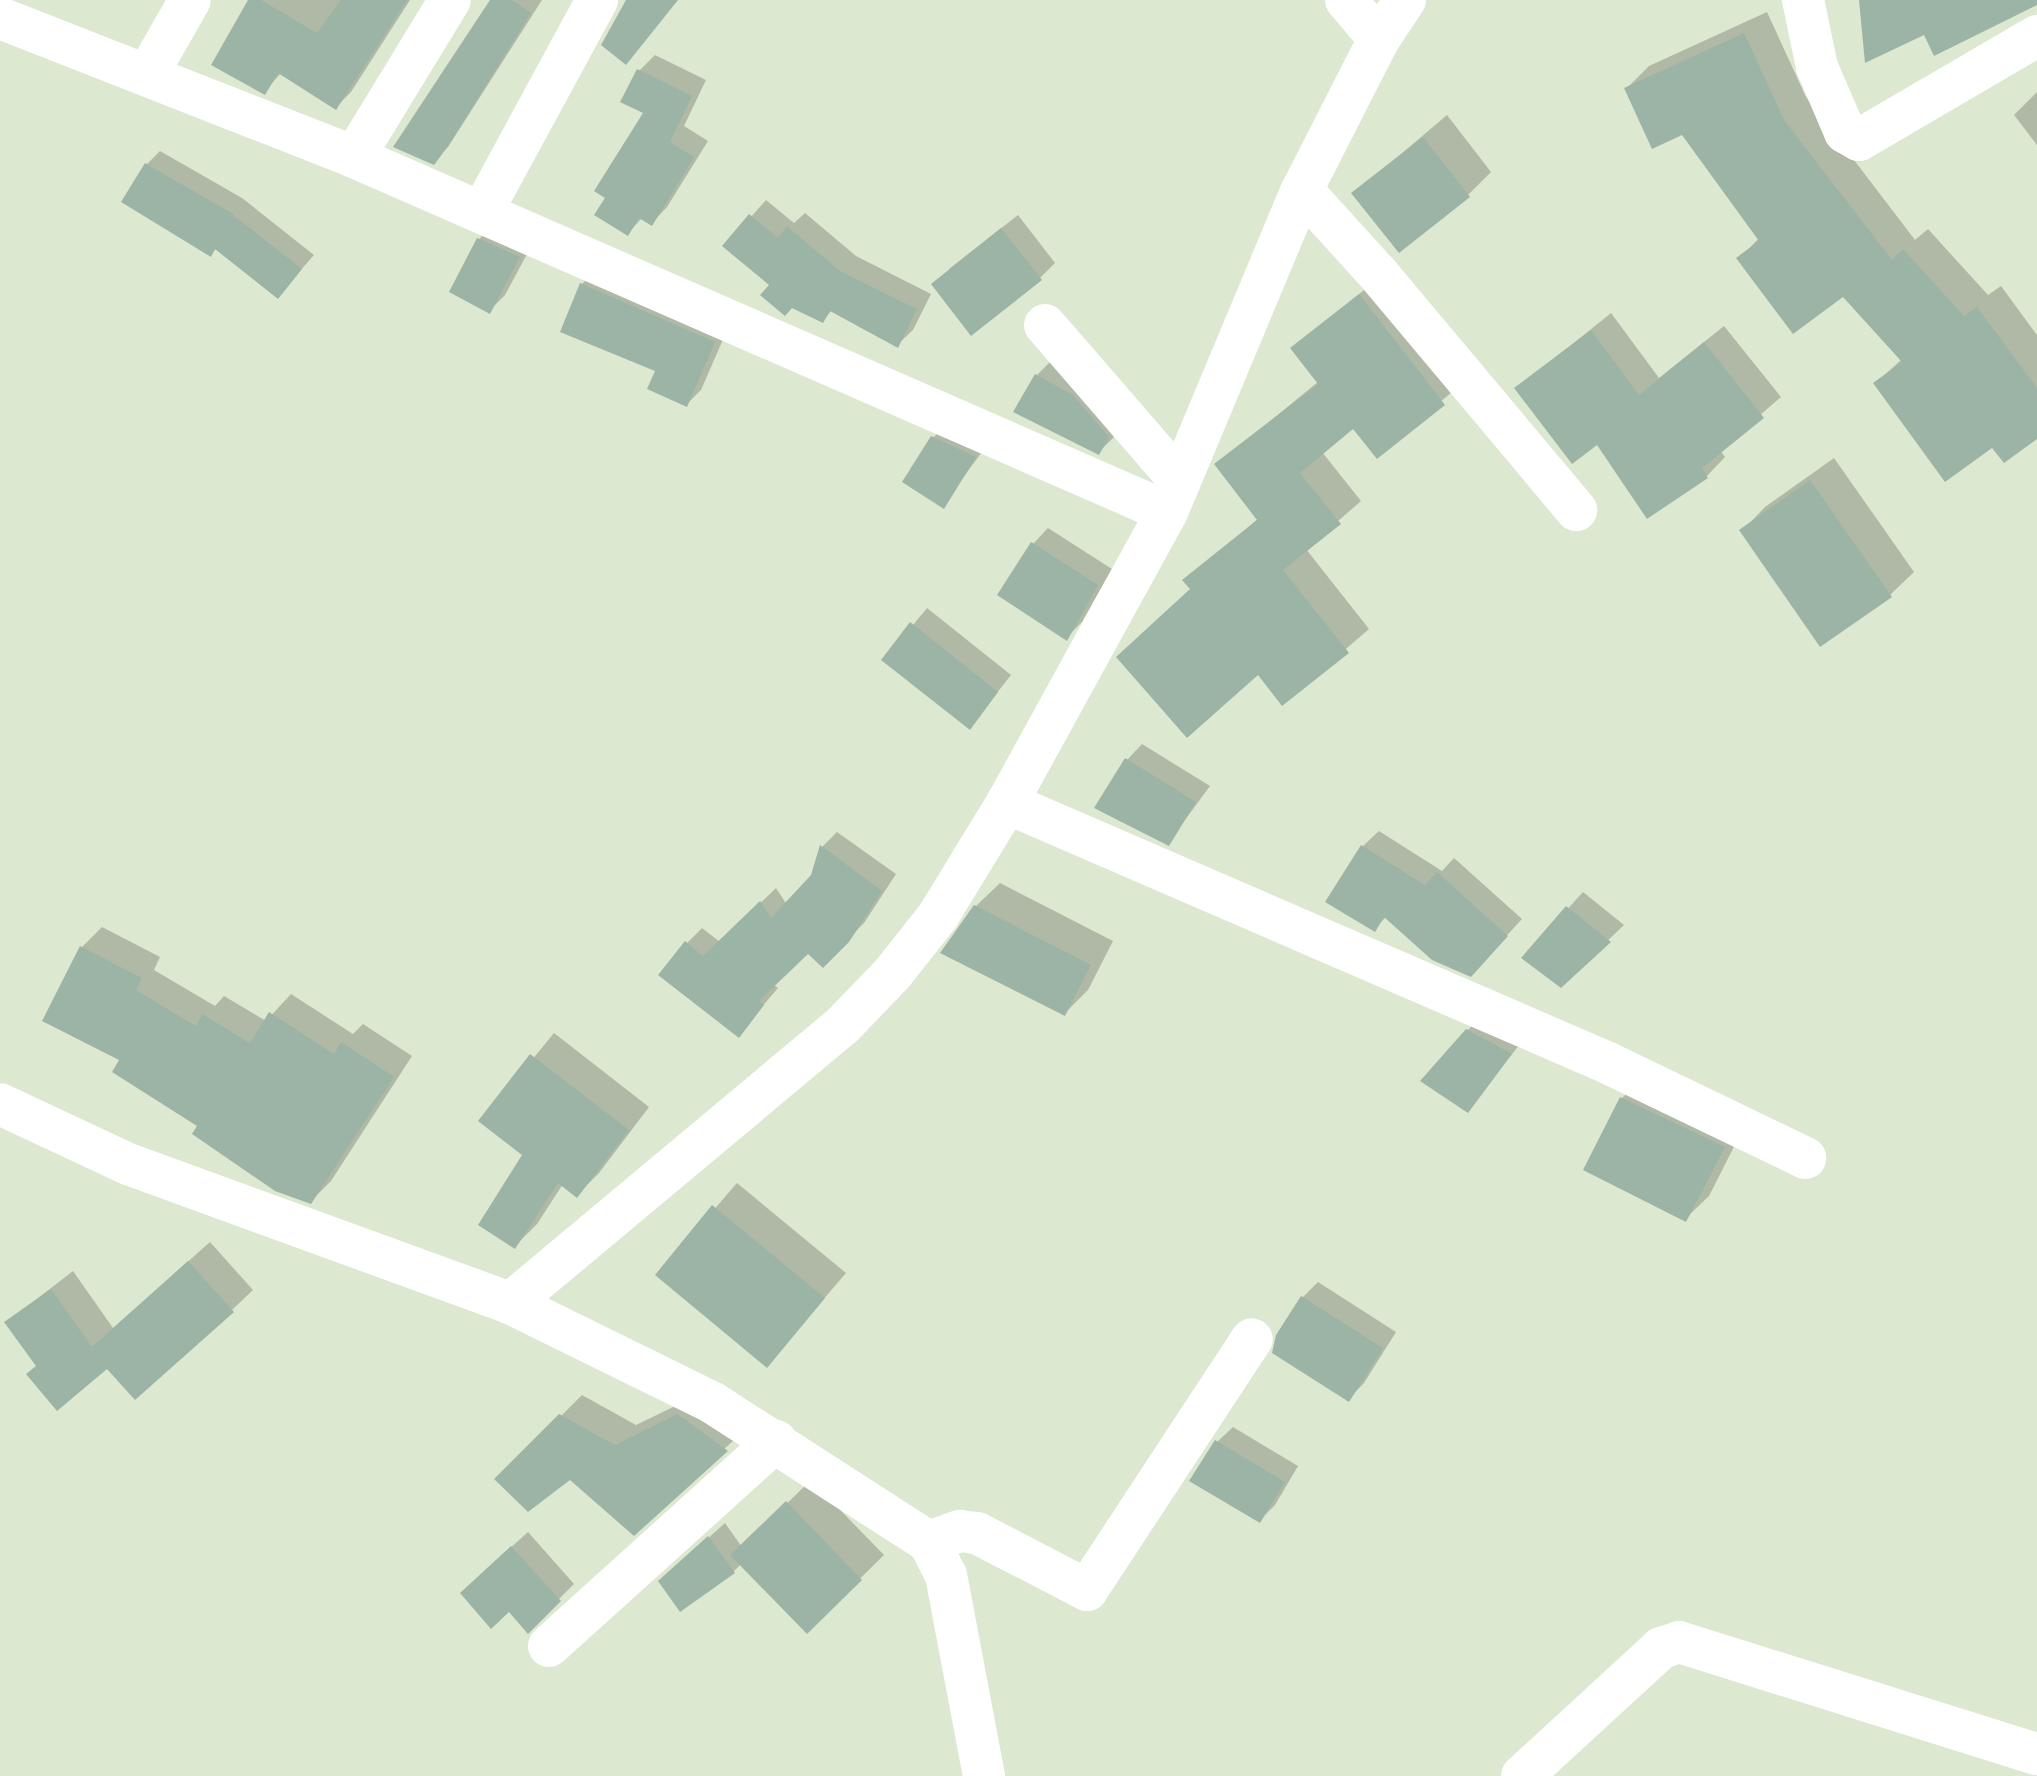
<!DOCTYPE html>
<style>
body{margin:0}
#map{position:relative;width:2037px;height:1776px;overflow:hidden;background:#dce8d0;font-family:"Roboto Condensed",sans-serif}
div>[style]{position:absolute}
.shadow>*{inset:0;background:#0003}
.building>*{inset:0;background:#9cb4a5}
.minor>*{height:42px;margin:-21px;padding:0 21px;transform-origin:21px;border-radius:21px;background:#fff}
span{translate:-50% -50%;white-space:nowrap;text-align:center;line-height:1.15;-webkit-text-stroke:10px #dce8d0;paint-order:stroke}
</style>
<div id="map">
<div class="shadow">
<i style="clip-path:polygon(251px 0,410px 0,351px 92px,336px 107px,282px 72px,264px 92px)"></i>
<i style="clip-path:polygon(493px 0,542px 0,448px 147px,433px 162px)"></i>
<i style="clip-path:polygon(1767px 12px,1806px 97px,1915px 240px,1928px 229px,1988px 295px,2001px 286px,2037px 335px,2037px 435px,1992px 444px,1876px 383px,1903px 358px,1843px 293px,1740px 258px,1760px 237px,1683px 132px,1627px 88px,1649px 66px)"></i>
<i style="clip-path:polygon(655px 55px,706px 80px,684px 126px,708px 141px,667px 207px,652px 223px,643px 217px,628px 233px,608px 197px,647px 112px,639px 71px)"></i>
<i style="clip-path:polygon(2037px 92px,2037px 145px,2014px 115px)"></i>
<i style="clip-path:polygon(1447px 115px,1491px 172px,1468px 195px,1355px 193px)"></i>
<i style="clip-path:polygon(160px 151px,242px 198px,314px 255px,278px 296px,217px 248px,211px 254px,147px 164px)"></i>
<i style="clip-path:polygon(766px 200px,794px 223px,805px 213px,856px 256px,931px 294px,913px 330px,897px 345px,833px 309px,823px 320px,726px 245px)"></i>
<i style="clip-path:polygon(1018px 215px,1055px 263px,1040px 278px,949px 269px)"></i>
<i style="clip-path:polygon(494px 224px,534px 241px,505px 295px,490px 310px,479px 239px)"></i>
<i style="clip-path:polygon(596px 270px,728px 328px,701px 390px,687px 404px,582px 284px)"></i>
<i style="clip-path:polygon(1382px 275px,1465px 381px,1377px 455px,1354px 425px,1322px 452px,1361px 501px,1306px 549px,1369px 629px,1283px 703px,1186px 580px,1259px 518px,1218px 464px,1319px 381px,1293px 349px)"></i>
<i style="clip-path:polygon(1611px 313px,1659px 378px,1724px 326px,1781px 397px,1720px 450px,1725px 457px,1707px 476px,1598px 442px,1518px 388px)"></i>
<i style="clip-path:polygon(1052px 360px,1114px 437px,1099px 452px,1037px 375px)"></i>
<i style="clip-path:polygon(949px 422px,990px 441px,943px 505px,933px 438px)"></i>
<i style="clip-path:polygon(1834px 458px,1914px 572px,1890px 595px,1742px 531px,1765px 507px)"></i>
<i style="clip-path:polygon(1048px 528px,1112px 569px,1082px 622px,1067px 637px,1033px 544px)"></i>
<i style="clip-path:polygon(927px 608px,1011px 675px,970px 727px,884px 660px)"></i>
<i style="clip-path:polygon(1142px 744px,1210px 786px,1168px 843px,1127px 760px)"></i>
<i style="clip-path:polygon(1379px 831px,1442px 871px,1454px 858px,1522px 919px,1486px 958px,1387px 916px,1374px 929px,1363px 846px)"></i>
<i style="clip-path:polygon(837px 832px,896px 874px,864px 923px,838px 949px,808px 951px,773px 984px,778px 988px,738px 1035px,687px 943px,702px 928px,720px 942px,776px 888px,787px 905px,813px 876px,822px 847px)"></i>
<i style="clip-path:polygon(1000px 883px,1113px 941px,1088px 990px,1065px 1013px,976px 906px)"></i>
<i style="clip-path:polygon(1583px 892px,1624px 925px,1561px 985px,1524px 957px)"></i>
<i style="clip-path:polygon(102px 927px,160px 957px,154px 970px,215px 1006px,224px 996px,266px 1021px,291px 994px,353px 1034px,363px 1024px,412px 1056px,331px 1181px,311px 1201px,200px 1125px,123px 1059px,82px 947px)"></i>
<i style="clip-path:polygon(1483px 1015px,1525px 1038px,1467px 1110px,1468px 1030px)"></i>
<i style="clip-path:polygon(554px 1033px,649px 1107px,599px 1173px,577px 1195px,563px 1184px,537px 1224px,515px 1246px,526px 1155px,482px 1121px)"></i>
<i style="clip-path:polygon(1646px 1075px,1746px 1123px,1709px 1196px,1685px 1219px,1622px 1098px)"></i>
<i style="clip-path:polygon(737px 1183px,846px 1273px,767px 1365px,658px 1274px)"></i>
<i style="clip-path:polygon(210px 1242px,253px 1290px,232px 1310px,107px 1366px,38px 1366px,7px 1322px,73px 1271px,113px 1328px)"></i>
<i style="clip-path:polygon(1318px 1282px,1396px 1332px,1364px 1383px,1349px 1399px,1302px 1298px)"></i>
<i style="clip-path:polygon(582px 1395px,636px 1425px,698px 1395px,746px 1429px,634px 1532px,570px 1476px,498px 1479px)"></i>
<i style="clip-path:polygon(1233px 1427px,1298px 1466px,1275px 1505px,1260px 1520px,1217px 1442px)"></i>
<i style="clip-path:polygon(811px 1480px,884px 1555px,807px 1631px,742px 1563px,733px 1572px,677px 1566px,725px 1523px,742px 1547px)"></i>
<i style="clip-path:polygon(528px 1532px,574px 1584px,528px 1630px,478px 1577px)"></i>
</div>
<div class="building">
<i style="clip-path:polygon(248px 0,261px 0,317px 33px,341px 0,407px 0,336px 110px,278px 73px,265px 95px,211px 65px)"></i>
<i style="clip-path:polygon(490px 0,512px 0,531px 13px,448px 146px,434px 165px,393px 147px)"></i>
<i style="clip-path:polygon(626px 0,678px 0,626px 65px,601px 45px)"></i>
<i style="clip-path:polygon(1859px 0,2037px 0,2037px 5px,1934px 56px,1924px 35px,1865px 63px)"></i>
<i style="clip-path:polygon(1744px 33px,1784px 120px,1892px 260px,1903px 249px,1964px 316px,1977px 307px,2037px 388px,2037px 439px,2004px 463px,1992px 448px,1945px 482px,1873px 383px,1902px 362px,1843px 297px,1793px 334px,1736px 258px,1759px 241px,1682px 135px,1652px 149px,1624px 88px)"></i>
<i style="clip-path:polygon(637px 69px,692px 96px,670px 142px,694px 157px,652px 226px,639px 218px,628px 236px,594px 215px,605px 198px,594px 191px,643px 113px,620px 102px)"></i>
<i style="clip-path:polygon(1423px 137px,1470px 197px,1399px 253px,1351px 193px)"></i>
<i style="clip-path:polygon(145px 163px,228px 211px,302px 269px,278px 299px,215px 249px,211px 257px,121px 202px)"></i>
<i style="clip-path:polygon(749px 214px,778px 238px,787px 226px,840px 271px,917px 309px,898px 348px,830px 311px,823px 323px,792px 308px,785px 316px,760px 295px,769px 285px,722px 246px)"></i>
<i style="clip-path:polygon(1001px 228px,1042px 280px,971px 336px,931px 284px)"></i>
<i style="clip-path:polygon(477px 238px,520px 257px,490px 314px,449px 292px)"></i>
<i style="clip-path:polygon(580px 283px,715px 342px,687px 407px,647px 389px,655px 371px,560px 332px)"></i>
<i style="clip-path:polygon(1359px 294px,1445px 405px,1377px 459px,1353px 429px,1300px 473px,1341px 524px,1283px 570px,1349px 653px,1282px 706px,1258px 675px,1187px 738px,1116px 657px,1190px 589px,1182px 580px,1257px 520px,1214px 464px,1318px 384px,1290px 348px)"></i>
<i style="clip-path:polygon(1591px 330px,1639px 395px,1704px 342px,1764px 418px,1702px 468px,1708px 478px,1647px 519px,1597px 445px,1572px 464px,1514px 388px)"></i>
<i style="clip-path:polygon(1035px 374px,1073px 395px,1109px 437px,1099px 455px,1013px 412px)"></i>
<i style="clip-path:polygon(931px 436px,976px 457px,944px 509px,902px 482px)"></i>
<i style="clip-path:polygon(1810px 480px,1892px 597px,1820px 647px,1739px 530px)"></i>
<i style="clip-path:polygon(1031px 542px,1098px 585px,1067px 641px,997px 595px)"></i>
<i style="clip-path:polygon(910px 622px,998px 692px,970px 730px,881px 660px)"></i>
<i style="clip-path:polygon(1125px 758px,1196px 802px,1169px 846px,1094px 808px)"></i>
<i style="clip-path:polygon(820px 845px,882px 891px,849px 942px,823px 968px,808px 954px,759px 1001px,764px 1005px,739px 1038px,658px 975px,685px 941px,703px 956px,760px 901px,771px 918px,811px 875px)"></i>
<i style="clip-path:polygon(1361px 845px,1425px 885px,1437px 872px,1508px 936px,1471px 977px,1432px 960px,1384px 917px,1375px 932px,1325px 902px)"></i>
<i style="clip-path:polygon(974px 905px,1091px 965px,1065px 1016px,940px 953px)"></i>
<i style="clip-path:polygon(1566px 906px,1611px 942px,1561px 988px,1521px 958px)"></i>
<i style="clip-path:polygon(80px 946px,142px 978px,136px 990px,196px 1026px,202px 1014px,250px 1043px,269px 1012px,334px 1054px,341px 1042px,394px 1077px,311px 1204px,275px 1191px,192px 1134px,197px 1126px,112px 1072px,119px 1060px,42px 1021px)"></i>
<i style="clip-path:polygon(1466px 1029px,1512px 1054px,1468px 1113px,1420px 1081px)"></i>
<i style="clip-path:polygon(530px 1054px,629px 1130px,577px 1198px,558px 1183px,515px 1249px,478px 1225px,522px 1155px,478px 1121px)"></i>
<i style="clip-path:polygon(1620px 1097px,1725px 1147px,1686px 1222px,1583px 1170px)"></i>
<i style="clip-path:polygon(712px 1205px,825px 1298px,767px 1368px,655px 1275px)"></i>
<i style="clip-path:polygon(188px 1261px,234px 1312px,135px 1400px,107px 1369px,57px 1411px,26px 1374px,36px 1366px,4px 1322px,51px 1289px,92px 1347px)"></i>
<i style="clip-path:polygon(1301px 1296px,1383px 1348px,1349px 1402px,1272px 1353px,1276px 1335px)"></i>
<i style="clip-path:polygon(559px 1414px,615px 1445px,677px 1414px,728px 1451px,634px 1536px,570px 1480px,528px 1512px,494px 1479px)"></i>
<i style="clip-path:polygon(1215px 1440px,1285px 1482px,1260px 1523px,1189px 1481px)"></i>
<i style="clip-path:polygon(786px 1501px,862px 1580px,807px 1634px,730px 1555px)"></i>
<i style="clip-path:polygon(708px 1536px,735px 1573px,680px 1612px,658px 1581px)"></i>
<i style="clip-path:polygon(511px 1546px,561px 1601px,528px 1634px,509px 1612px,491px 1629px,460px 1593px)"></i>
</div>
<div class="minor">
<i style="left:1803px;top:0;width:68px;rotate:78.2deg"></i>
<i style="left:1817px;top:67px;width:71px;rotate:66.7deg"></i>
<i style="left:1845px;top:132px;width:16px;rotate:30deg"></i>
<i style="left:1859px;top:140px;width:206px;rotate:-30.3deg"></i>
<i style="left:0;top:18px;width:380px;rotate:21.4deg"></i>
<i style="left:354px;top:157px;width:887px;rotate:23.59deg"></i>
<i style="left:1167px;top:512px;width:332px;rotate:118.8deg"></i>
<i style="left:1007px;top:803px;width:132px;rotate:121.4deg"></i>
<i style="left:938px;top:916px;width:73px;rotate:128.3deg"></i>
<i style="left:893px;top:973px;width:72px;rotate:133.9deg"></i>
<i style="left:843px;top:1025px;width:434px;rotate:140.1deg"></i>
<i style="left:510px;top:1303px;width:407px;rotate:-160deg"></i>
<i style="left:128px;top:1164px;width:141px;rotate:-154.9deg"></i>
<i style="left:1379px;top:39px;width:47px;rotate:-56.3deg"></i>
<i style="left:147px;top:75px;width:86px;rotate:-60.2deg"></i>
<i style="left:354px;top:157px;width:184px;rotate:-58.6deg"></i>
<i style="left:1302px;top:190px;width:115px;rotate:47.8deg"></i>
<i style="left:1379px;top:275px;width:307px;rotate:50deg"></i>
<i style="left:482px;top:212px;width:241px;rotate:-61.5deg"></i>
<i style="left:1045px;top:325px;width:206px;rotate:49.1deg"></i>
<i style="left:1167px;top:512px;width:349px;rotate:-67.3deg"></i>
<i style="left:1302px;top:190px;width:169px;rotate:-63deg"></i>
<i style="left:1379px;top:39px;width:51px;rotate:-130.2deg"></i>
<i style="left:1007px;top:803px;width:655px;rotate:23.39deg"></i>
<i style="left:1608px;top:1063px;width:219px;rotate:25.7deg"></i>
<i style="left:510px;top:1303px;width:226px;rotate:26.2deg"></i>
<i style="left:713px;top:1403px;width:257px;rotate:32.8deg"></i>
<i style="left:929px;top:1542px;width:37px;rotate:63deg"></i>
<i style="left:946px;top:1575px;width:205px;rotate:79.3deg"></i>
<i style="left:929px;top:1542px;width:33px;rotate:-20deg"></i>
<i style="left:960px;top:1531px;width:17px;rotate:7deg"></i>
<i style="left:977px;top:1533px;width:124px;rotate:27.4deg"></i>
<i style="left:1087px;top:1590px;width:300px;rotate:-56.7deg"></i>
<i style="left:549px;top:1646px;width:306px;rotate:-42.1deg"></i>
<i style="left:1522px;top:1776px;width:189px;rotate:-42.6deg"></i>
<i style="left:1661px;top:1648px;width:19px;rotate:-18deg"></i>
<i style="left:1679px;top:1642px;width:375px;rotate:17.4deg"></i>
</div>
</div>
